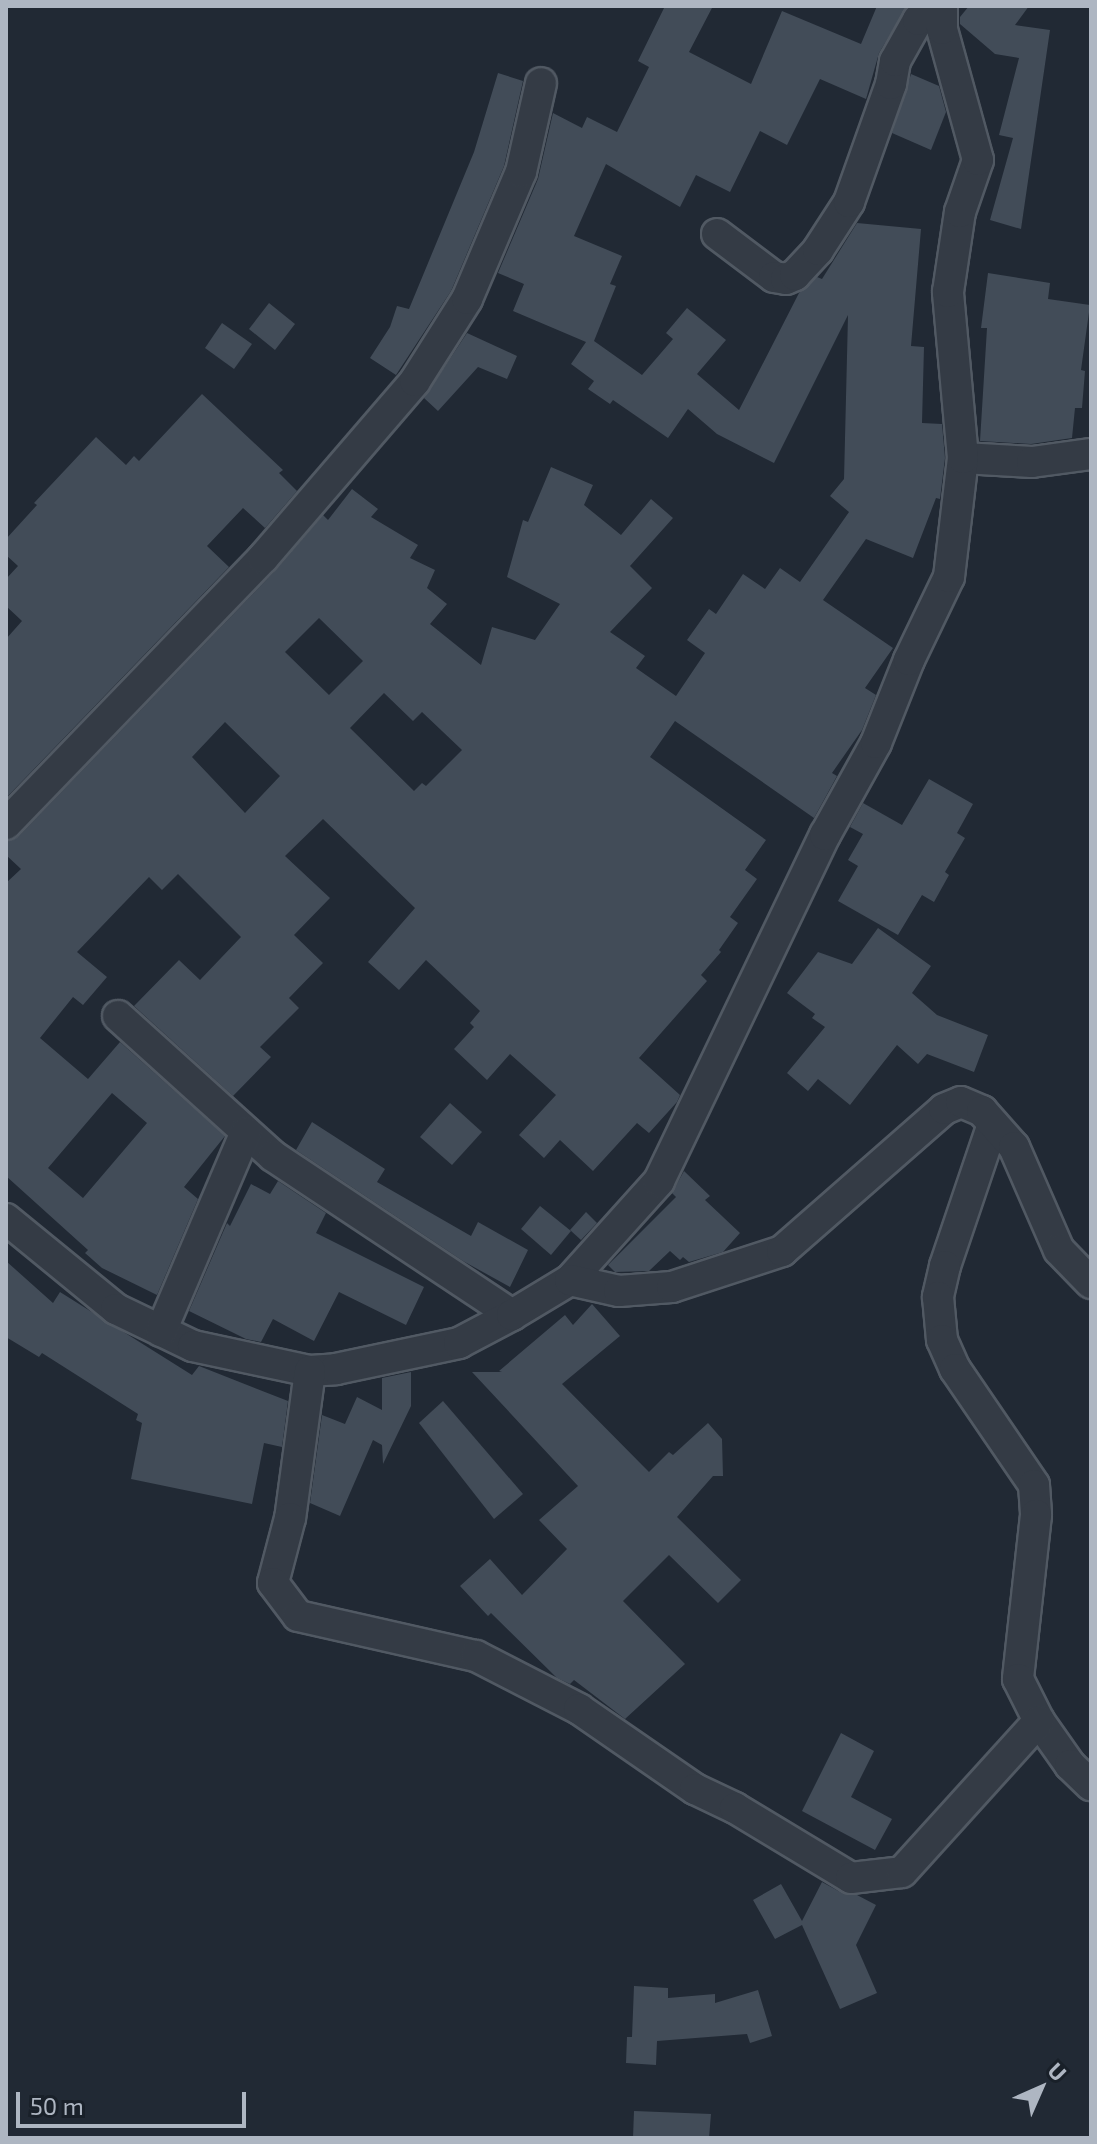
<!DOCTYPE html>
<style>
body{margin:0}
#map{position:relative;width:1097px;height:2144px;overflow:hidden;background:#212934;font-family:"Exo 2",sans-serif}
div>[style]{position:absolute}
.building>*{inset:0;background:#424c58}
.roads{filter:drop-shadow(2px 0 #515963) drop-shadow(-2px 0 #515963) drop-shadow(0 2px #515963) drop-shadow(0 -2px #515963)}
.street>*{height:30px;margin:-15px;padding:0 15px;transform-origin:15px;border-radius:15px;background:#343b45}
span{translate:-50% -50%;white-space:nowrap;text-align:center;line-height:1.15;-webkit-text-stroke:8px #192029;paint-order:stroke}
.frame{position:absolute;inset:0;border:8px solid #aeb6c2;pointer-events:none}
.north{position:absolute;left:1001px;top:2048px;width:80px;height:80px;-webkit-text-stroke:6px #192029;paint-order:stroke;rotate:45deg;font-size:22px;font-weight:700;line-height:32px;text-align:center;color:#aeb6c2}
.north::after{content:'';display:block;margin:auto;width:28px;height:36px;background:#aeb6c2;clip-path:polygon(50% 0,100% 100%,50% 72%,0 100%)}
.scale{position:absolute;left:16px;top:2092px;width:230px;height:36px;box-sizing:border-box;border:4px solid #aeb6c2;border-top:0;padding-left:10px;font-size:24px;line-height:28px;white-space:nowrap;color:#aeb6c2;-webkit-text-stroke:6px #192029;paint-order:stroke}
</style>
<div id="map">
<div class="building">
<i style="clip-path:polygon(evenodd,665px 6px,713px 6px,689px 52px,751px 84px,782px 11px,861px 44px,877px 6px,907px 6px,879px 53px,866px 99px,820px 79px,787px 145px,760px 131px,730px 192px,696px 175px,680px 207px,606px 164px,574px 236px,622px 256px,610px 284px,616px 286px,594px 341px,642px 375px,673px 339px,666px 333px,687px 308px,726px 340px,697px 374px,739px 410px,799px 293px,817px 277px,822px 279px,857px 223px,921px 229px,911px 346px,924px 347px,922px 423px,942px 424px,945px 458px,940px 499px,936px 498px,913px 558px,866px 539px,823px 600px,893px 648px,865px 688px,876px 695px,862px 730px,832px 773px,837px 776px,814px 818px,675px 721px,650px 757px,766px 840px,745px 870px,757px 879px,730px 917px,738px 923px,719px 950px,721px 952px,701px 975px,707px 981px,639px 1058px,680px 1095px,677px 1102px,649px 1133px,637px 1123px,593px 1171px,560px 1140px,544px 1158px,519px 1135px,556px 1095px,510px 1054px,487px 1080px,454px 1049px,474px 1027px,470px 1023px,480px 1011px,426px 960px,399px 990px,368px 962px,415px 908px,323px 819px,285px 856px,330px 898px,294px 935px,323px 963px,289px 998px,299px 1008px,260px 1047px,271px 1057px,233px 1096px,134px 1006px,179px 960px,200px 980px,241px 937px,178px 874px,162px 890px,149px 877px,77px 952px,107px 977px,83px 1005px,73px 997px,40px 1038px,88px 1079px,120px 1042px,225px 1136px,184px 1187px,198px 1199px,157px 1295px,102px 1268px,85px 1253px,88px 1250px,6px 1176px,6px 883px,21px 869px,6px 855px,6px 842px,19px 836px,276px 570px,323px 515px,328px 520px,352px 489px,378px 509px,371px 517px,418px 545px,410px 558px,435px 570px,427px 588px,447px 604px,430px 624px,481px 665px,492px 627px,535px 640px,560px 604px,507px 577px,523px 520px,528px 522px,551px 467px,593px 485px,584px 505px,621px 535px,651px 499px,673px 518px,630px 566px,652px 588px,610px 632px,645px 656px,636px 668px,676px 696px,705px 653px,687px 640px,709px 609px,716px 614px,743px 574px,765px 589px,780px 568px,800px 582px,849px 512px,830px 496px,844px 479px,848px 315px,774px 463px,717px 434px,688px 409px,668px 438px,613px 400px,610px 404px,588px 389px,594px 381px,571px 364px,586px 342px,513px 311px,524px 284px,498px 273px,538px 179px,553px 113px,582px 128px,587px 117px,617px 132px,649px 67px,638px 61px,665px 6px,319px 618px,363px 661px,329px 695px,285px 652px,319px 618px,665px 6px,384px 693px,413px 721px,422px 712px,462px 750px,426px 786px,422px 783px,414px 791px,350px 728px,384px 693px,665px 6px,225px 722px,280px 776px,245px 813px,192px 757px,225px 722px,665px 6px,112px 1093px,147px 1123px,83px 1198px,48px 1168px,112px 1093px)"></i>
<i style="clip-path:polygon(969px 6px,1029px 6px,1015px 25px,1050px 30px,1021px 229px,990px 220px,1013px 138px,999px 135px,1019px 58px,995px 54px,960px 24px,960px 17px)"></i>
<i style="clip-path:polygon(498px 73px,523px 81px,504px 166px,451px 291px,396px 375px,370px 358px,390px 327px,397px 306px,409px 309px,474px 152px)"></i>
<i style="clip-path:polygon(911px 74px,939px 86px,946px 112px,931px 150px,892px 133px)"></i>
<i style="clip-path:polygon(988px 273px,1050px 283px,1048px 299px,1090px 305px,1081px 370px,1085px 371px,1082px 408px,1075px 408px,1072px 438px,1031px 444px,980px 441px,987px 328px,981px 328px)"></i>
<i style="clip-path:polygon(269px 303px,295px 324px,275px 350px,249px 329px)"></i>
<i style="clip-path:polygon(222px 323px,252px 344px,234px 369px,205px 348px)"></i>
<i style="clip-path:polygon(467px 333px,517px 356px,507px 379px,478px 367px,438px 411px,424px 398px)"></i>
<i style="clip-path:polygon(202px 394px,283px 470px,279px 473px,297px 491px,265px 528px,243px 508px,207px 546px,229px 567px,6px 798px,6px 639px,22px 621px,6px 606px,6px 579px,18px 566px,6px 555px,6px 539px,37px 505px,34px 503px,96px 437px,126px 465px,134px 456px,139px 461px)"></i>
<i style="clip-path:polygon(929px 779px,973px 804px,957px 833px,965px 838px,945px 872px,949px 875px,934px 902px,922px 895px,898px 935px,838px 901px,858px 866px,848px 860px,863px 834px,850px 827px,863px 803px,902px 825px)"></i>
<i style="clip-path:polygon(878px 928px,931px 966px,912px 993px,937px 1015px,988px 1035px,974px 1072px,927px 1054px,918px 1064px,897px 1045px,850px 1105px,818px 1079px,808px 1091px,787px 1073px,825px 1027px,812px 1018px,815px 1014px,787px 993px,818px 952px,852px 964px)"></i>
<i style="clip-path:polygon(450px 1103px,482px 1132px,452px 1165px,420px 1137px)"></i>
<i style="clip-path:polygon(312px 1122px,385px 1169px,377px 1182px,471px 1236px,478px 1222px,528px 1250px,510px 1287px,463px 1261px,296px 1150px)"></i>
<i style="clip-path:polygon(684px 1171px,710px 1196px,705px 1200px,740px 1233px,723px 1252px,689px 1262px,683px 1257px,680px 1260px,670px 1251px,649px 1271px,615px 1272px,608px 1265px,676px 1197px,672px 1193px)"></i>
<i style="clip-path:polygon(278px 1181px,326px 1213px,316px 1233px,424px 1287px,406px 1325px,339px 1292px,314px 1341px,273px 1319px,261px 1342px,246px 1339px,189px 1311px,227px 1223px,230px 1226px,251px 1184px,270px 1194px)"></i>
<i style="clip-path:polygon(540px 1206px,571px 1231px,551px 1255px,521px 1229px)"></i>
<i style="clip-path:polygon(586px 1212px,597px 1223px,581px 1240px,570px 1230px)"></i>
<i style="clip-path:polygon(6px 1261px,53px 1303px,60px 1292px,192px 1375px,199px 1366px,288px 1401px,282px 1447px,264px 1443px,252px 1504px,131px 1479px,142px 1423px,136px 1420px,138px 1414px,42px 1353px,39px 1357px,6px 1337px)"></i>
<i style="clip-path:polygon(592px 1304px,620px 1336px,562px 1384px,649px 1472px,669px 1452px,673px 1455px,708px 1423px,722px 1439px,723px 1476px,713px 1476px,677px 1517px,741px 1580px,718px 1603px,669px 1555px,623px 1601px,685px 1664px,625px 1719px,574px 1680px,570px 1684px,557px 1678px,491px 1613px,488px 1616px,460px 1586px,490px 1559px,522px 1595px,567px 1549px,539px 1520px,578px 1486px,472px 1372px,502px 1372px,499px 1371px,565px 1315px,573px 1325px)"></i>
<i style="clip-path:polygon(411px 1372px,411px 1406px,383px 1464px,382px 1445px,373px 1440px,340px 1516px,310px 1503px,322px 1415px,345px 1424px,357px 1397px,382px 1410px,382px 1378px)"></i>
<i style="clip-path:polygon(443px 1401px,523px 1494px,494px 1519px,419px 1423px)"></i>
<i style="clip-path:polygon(841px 1733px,874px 1751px,851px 1797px,892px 1819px,875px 1850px,802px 1811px)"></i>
<i style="clip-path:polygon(822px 1882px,842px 1893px,857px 1895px,876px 1905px,856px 1945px,877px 1993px,840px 2009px,802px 1925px,775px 1939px,753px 1900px,781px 1884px,802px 1921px)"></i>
<i style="clip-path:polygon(634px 1986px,668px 1988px,668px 1998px,715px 1994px,715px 2003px,758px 1990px,772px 2036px,750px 2043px,747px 2034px,657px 2041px,656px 2065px,626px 2063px,627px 2037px,632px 2037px)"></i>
<i style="clip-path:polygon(634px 2111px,711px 2114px,709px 2138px,633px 2138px)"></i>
</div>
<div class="roads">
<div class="street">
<i style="left:717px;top:234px;width:71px;rotate:37deg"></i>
<i style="left:774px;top:277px;width:12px;rotate:9deg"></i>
<i style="left:786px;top:279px;width:10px;rotate:-24deg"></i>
<i style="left:795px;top:275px;width:34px;rotate:-47deg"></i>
<i style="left:818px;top:250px;width:57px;rotate:-57.1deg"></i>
<i style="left:849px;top:202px;width:125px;rotate:-70.4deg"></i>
<i style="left:891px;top:84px;width:23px;rotate:-80deg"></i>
<i style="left:895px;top:61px;width:47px;rotate:-60.7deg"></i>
<i style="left:918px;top:20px;width:20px;rotate:-45deg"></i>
<i style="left:963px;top:458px;width:69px;rotate:3.3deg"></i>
<i style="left:1032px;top:462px;width:60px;rotate:-7.7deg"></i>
<i style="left:6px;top:824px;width:370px;rotate:-46deg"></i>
<i style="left:263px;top:558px;width:233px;rotate:-49.3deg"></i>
<i style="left:415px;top:381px;width:97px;rotate:-57.6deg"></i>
<i style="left:467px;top:299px;width:138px;rotate:-67deg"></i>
<i style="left:521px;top:172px;width:91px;rotate:-77.3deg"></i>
<i style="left:118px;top:1016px;width:209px;rotate:42.1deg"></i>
<i style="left:273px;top:1156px;width:287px;rotate:33.6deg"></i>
<i style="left:993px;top:1124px;width:150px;rotate:108.7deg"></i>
<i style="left:945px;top:1266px;width:32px;rotate:103deg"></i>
<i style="left:938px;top:1297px;width:43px;rotate:84.7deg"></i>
<i style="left:942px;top:1340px;width:32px;rotate:66deg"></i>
<i style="left:955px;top:1369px;width:140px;rotate:55.7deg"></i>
<i style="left:1034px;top:1485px;width:30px;rotate:86deg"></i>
<i style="left:1036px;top:1515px;width:165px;rotate:96.3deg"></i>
<i style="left:1018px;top:1679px;width:47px;rotate:63.4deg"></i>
<i style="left:1039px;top:1721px;width:54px;rotate:54.8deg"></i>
<i style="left:1070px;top:1765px;width:29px;rotate:44deg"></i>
<i style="left:6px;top:1219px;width:142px;rotate:39.3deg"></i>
<i style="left:116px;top:1309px;width:85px;rotate:25.7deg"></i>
<i style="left:193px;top:1346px;width:120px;rotate:12.1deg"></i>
<i style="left:310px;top:1371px;width:26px;rotate:-4deg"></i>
<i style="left:336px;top:1369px;width:126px;rotate:-11.9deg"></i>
<i style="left:459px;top:1343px;width:60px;rotate:-27.8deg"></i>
<i style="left:512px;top:1315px;width:68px;rotate:-31.1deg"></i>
<i style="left:570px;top:1280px;width:133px;rotate:-48deg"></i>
<i style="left:659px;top:1181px;width:384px;rotate:-64.4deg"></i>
<i style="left:825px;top:835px;width:105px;rotate:-61deg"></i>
<i style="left:876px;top:743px;width:89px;rotate:-68.3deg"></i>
<i style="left:909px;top:660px;width:92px;rotate:-64.3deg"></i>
<i style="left:949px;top:577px;width:120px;rotate:-83.3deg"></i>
<i style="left:963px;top:458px;width:167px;rotate:-95.2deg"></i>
<i style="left:948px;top:292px;width:81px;rotate:-81.5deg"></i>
<i style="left:960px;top:212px;width:55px;rotate:-70.9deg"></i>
<i style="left:978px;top:160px;width:136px;rotate:-105.4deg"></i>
<i style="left:942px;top:29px;width:23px;rotate:-90deg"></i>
<i style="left:570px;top:1280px;width:50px;rotate:12.7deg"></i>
<i style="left:619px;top:1291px;width:53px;rotate:-4.3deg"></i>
<i style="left:672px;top:1287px;width:116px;rotate:-18.1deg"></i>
<i style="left:782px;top:1251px;width:215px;rotate:-41.2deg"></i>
<i style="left:944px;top:1109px;width:18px;rotate:-22deg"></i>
<i style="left:961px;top:1102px;width:23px;rotate:23deg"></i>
<i style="left:982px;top:1111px;width:48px;rotate:48.4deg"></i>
<i style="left:1014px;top:1147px;width:112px;rotate:66.4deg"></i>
<i style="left:1059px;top:1250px;width:46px;rotate:45.9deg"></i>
<i style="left:161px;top:1331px;width:216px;rotate:-66.9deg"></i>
<i style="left:310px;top:1371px;width:148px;rotate:97.7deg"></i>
<i style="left:290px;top:1518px;width:67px;rotate:104.7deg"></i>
<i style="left:273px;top:1583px;width:41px;rotate:52.9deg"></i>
<i style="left:298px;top:1616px;width:182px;rotate:12.7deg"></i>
<i style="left:476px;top:1656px;width:116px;rotate:27.2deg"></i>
<i style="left:579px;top:1709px;width:141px;rotate:34.6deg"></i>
<i style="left:695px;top:1789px;width:44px;rotate:25.4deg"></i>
<i style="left:735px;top:1808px;width:135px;rotate:31.1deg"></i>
<i style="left:851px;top:1878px;width:51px;rotate:-6.7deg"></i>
<i style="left:902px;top:1872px;width:204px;rotate:-47.8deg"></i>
</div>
</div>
<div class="frame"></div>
<div class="north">U</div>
<div class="scale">50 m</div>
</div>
